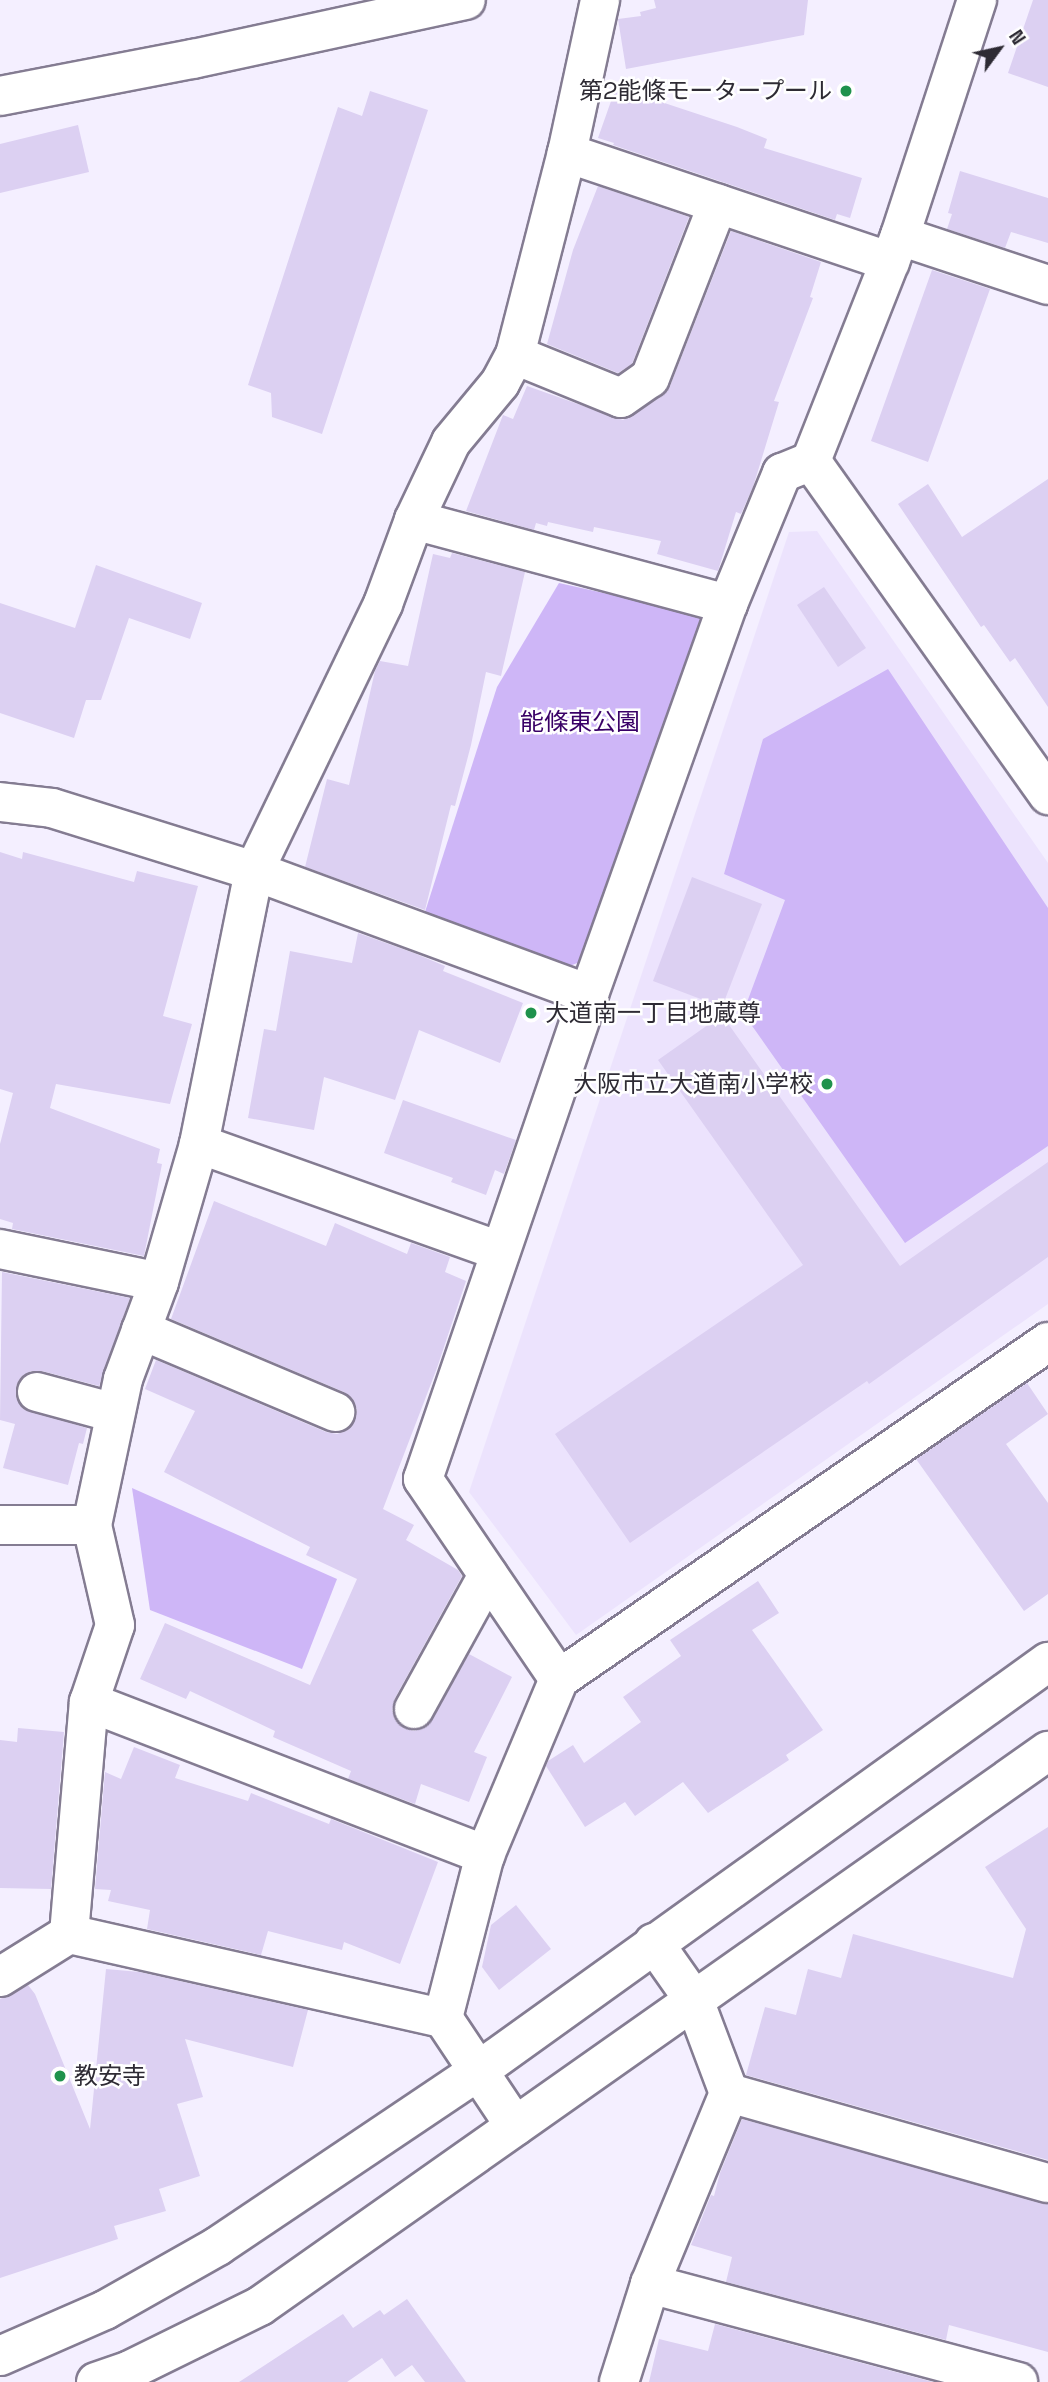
<!DOCTYPE html>
<meta charset="utf-8">
<style>
body{margin:0}
#map{position:relative;width:1048px;height:2382px;overflow:hidden;background:#f4efff;font-family:"Space Grotesk","Noto Sans JP",sans-serif}
div>[style]{position:absolute}
.built>*{inset:0;background:#ece3fd}
.green>*{inset:0;background:#ceb6f7}
.building>*{inset:0;background:#dcd0f2}
.roads{filter:drop-shadow(2px 0 #847c92) drop-shadow(-2px 0 #847c92) drop-shadow(0 2px #847c92) drop-shadow(0 -2px #847c92)}
.minor>*{height:38px;margin:-19px;padding:0 19px;transform-origin:19px;border-radius:19px;background:#fff}
.dots>*{width:19px;height:19px;translate:-50% -50%;box-sizing:border-box;border:4px solid #fff;border-radius:50%}
span{translate:-50% -50%;white-space:nowrap;text-align:center;line-height:1.15;-webkit-text-stroke:5px #fff;paint-order:stroke}
.poi-label{font-size:24px;color:#2e2b34}
.right{translate:-100% -50%;text-align:right}
.left{translate:0 -50%;text-align:left}
.park-label{font-size:24px;color:#390066}
.north{position:absolute;left:964px;top:14px;width:70px;height:70px;-webkit-text-stroke:5px #fff;paint-order:stroke;rotate:57deg;font-size:19px;font-weight:700;line-height:28px;text-align:center;color:#2e2b34}
.north::after{content:'';display:block;margin:auto;width:24px;height:32px;background:#2e2b34;clip-path:polygon(50% 0,100% 100%,50% 72%,0 100%)}
</style>
<div id="map">
<div class="built">
<i style="clip-path:polygon(817px 531px,1048px 863px,1048px 1304px,576px 1635px,469px 1492px,789px 532px)"></i>
</div>
<div class="green">
<i style="clip-path:polygon(559px 583px,697px 614px,707px 629px,590px 958px,567px 967px,425px 912px,497px 687px)"></i>
<i style="clip-path:polygon(888px 669px,1048px 908px,1048px 1146px,905px 1243px,743px 1013px,785px 900px,724px 874px,763px 739px)"></i>
<i style="clip-path:polygon(132px 1488px,337px 1579px,302px 1669px,150px 1610px)"></i>
</div>
<div class="building">
<i style="clip-path:polygon(654px 0,808px 0,804px 35px,626px 69px,618px 19px,641px 16px,640px 12px,656px 8px)"></i>
<i style="clip-path:polygon(1033px 0,1048px 0,1048px 87px,1008px 73px)"></i>
<i style="clip-path:polygon(616px 87px,737px 127px,767px 139px,764px 148px,862px 178px,850px 218px,837px 214px,835px 220px,613px 145px,614px 143px,598px 138px)"></i>
<i style="clip-path:polygon(370px 91px,428px 110px,322px 434px,272px 417px,271px 393px,248px 385px,338px 107px,362px 116px)"></i>
<i style="clip-path:polygon(78px 125px,89px 172px,0 193px,0 144px)"></i>
<i style="clip-path:polygon(960px 171px,1048px 198px,1048px 243px,1011px 232px,1005px 248px,947px 229px,952px 214px,948px 213px)"></i>
<i style="clip-path:polygon(598px 186px,689px 217px,632px 364px,618px 373px,547px 344px,573px 250px)"></i>
<i style="clip-path:polygon(731px 231px,821px 262px,810px 297px,813px 298px,774px 401px,779px 402px,753px 487px,741px 514px,736px 512px,718px 571px,657px 554px,661px 541px,594px 527px,593px 532px,548px 522px,547px 526px,536px 523px,534px 530px,466px 511px,503px 415px,513px 419px,527px 386px,623px 420px,663px 395px,670px 386px)"></i>
<i style="clip-path:polygon(932px 270px,990px 289px,928px 462px,871px 441px)"></i>
<i style="clip-path:polygon(1048px 479px,1048px 707px,1015px 658px,1010px 662px,984px 625px,981px 627px,898px 504px,928px 484px,962px 537px)"></i>
<i style="clip-path:polygon(452px 553px,525px 572px,501px 676px,486px 672px,471px 745px,455px 806px,451px 805px,425px 910px,305px 867px,327px 779px,349px 785px,375px 671px,380px 661px,408px 666px,433px 554px,450px 558px)"></i>
<i style="clip-path:polygon(96px 565px,202px 603px,190px 639px,129px 618px,101px 700px,86px 700px,74px 738px,0 713px,0 603px,75px 628px)"></i>
<i style="clip-path:polygon(824px 587px,866px 648px,838px 667px,797px 605px)"></i>
<i style="clip-path:polygon(0 852px,22px 859px,23px 852px,134px 882px,137px 871px,198px 886px,163px 1016px,192px 1024px,170px 1104px,56px 1084px,50px 1108px,160px 1149px,157px 1163px,162px 1164px,144px 1256px,12px 1229px,13px 1223px,0 1219px,0 1144px,13px 1093px,0 1089px)"></i>
<i style="clip-path:polygon(692px 877px,762px 904px,722px 1007px,653px 981px)"></i>
<i style="clip-path:polygon(358px 933px,414px 953px,445px 966px,443px 971px,523px 1003px,500px 1063px,419px 1030px,395px 1100px,324px 1077px,314px 1130px,248px 1118px,264px 1029px,276px 1031px,290px 951px,352px 963px)"></i>
<i style="clip-path:polygon(722px 1015px,900px 1266px,1048px 1162px,1048px 1257px,869px 1384px,867px 1381px,630px 1543px,555px 1434px,803px 1265px,658px 1060px)"></i>
<i style="clip-path:polygon(403px 1100px,516px 1140px,504px 1174px,495px 1170px,486px 1195px,451px 1182px,453px 1178px,384px 1153px)"></i>
<i style="clip-path:polygon(214px 1201px,326px 1246px,335px 1223px,407px 1254px,411px 1243px,450px 1257px,445px 1272px,466px 1281px,437px 1368px,383px 1509px,414px 1525px,406px 1540px,458px 1570px,462px 1576px,395px 1698px,392px 1710px,396px 1721px,404px 1728px,414px 1731px,426px 1727px,469px 1654px,512px 1677px,474px 1752px,487px 1757px,469px 1802px,421px 1784px,415px 1804px,348px 1779px,351px 1771px,273px 1737px,275px 1731px,190px 1691px,186px 1699px,140px 1679px,165px 1623px,310px 1685px,357px 1579px,306px 1555px,310px 1547px,164px 1472px,195px 1411px,145px 1389px,156px 1360px,326px 1432px,337px 1434px,348px 1430px,355px 1420px,357px 1410px,353px 1399px,344px 1392px,171px 1319px)"></i>
<i style="clip-path:polygon(2px 1272px,130px 1298px,99px 1386px,42px 1371px,31px 1371px,22px 1376px,16px 1386px,16px 1397px,22px 1408px,87px 1428px,83px 1444px,79px 1443px,68px 1485px,3px 1468px,15px 1424px,0 1420px)"></i>
<i style="clip-path:polygon(1027px 1383px,1048px 1414px,1006px 1444px,1048px 1503px,1048px 1594px,1024px 1611px,916px 1459px)"></i>
<i style="clip-path:polygon(758px 1581px,779px 1613px,752px 1630px,823px 1730px,786px 1755px,789px 1760px,708px 1813px,683px 1782px,635px 1816px,625px 1802px,585px 1827px,546px 1766px,548px 1761px,573px 1745px,584px 1763px,641px 1722px,623px 1697px,681px 1656px,670px 1640px)"></i>
<i style="clip-path:polygon(18px 1728px,64px 1732px,51px 1889px,0 1888px,0 1740px,17px 1742px)"></i>
<i style="clip-path:polygon(134px 1747px,180px 1765px,175px 1778px,248px 1801px,251px 1793px,329px 1824px,331px 1819px,438px 1862px,400px 1964px,344px 1942px,342px 1950px,268px 1931px,261px 1955px,147px 1929px,150px 1910px,108px 1901px,111px 1890px,95px 1889px,105px 1772px,121px 1779px)"></i>
<i style="clip-path:polygon(1048px 1827px,1048px 2160px,746px 2075px,765px 2007px,796px 2015px,808px 1969px,841px 1978px,853px 1934px,1013px 1978px,1026px 1929px,985px 1867px)"></i>
<i style="clip-path:polygon(516px 1905px,551px 1949px,499px 1990px,482px 1967px,491px 1925px)"></i>
<i style="clip-path:polygon(106px 1969px,140px 1972px,308px 2010px,293px 2067px,185px 2039px,203px 2097px,177px 2104px,200px 2176px,159px 2189px,166px 2211px,114px 2226px,118px 2239px,0 2278px,0 1999px,28px 1985px,35px 1994px,90px 2129px)"></i>
<i style="clip-path:polygon(742px 2119px,1048px 2204px,1048px 2352px,949px 2325px,946px 2340px,726px 2282px,732px 2257px,691px 2245px,711px 2195px,714px 2196px,720px 2173px)"></i>
<i style="clip-path:polygon(407px 2299px,466px 2382px,425px 2382px,412px 2365px,395px 2377px,382px 2358px,347px 2382px,239px 2382px,343px 2314px,353px 2328px,380px 2310px,384px 2315px)"></i>
<i style="clip-path:polygon(715px 2324px,933px 2382px,649px 2382px,659px 2339px,708px 2351px)"></i>
</div>
<div class="roads">
<div class="minor">
<i style="left:977px;top:0;width:248px;rotate:108.1deg"></i>
<i style="left:900px;top:236px;width:242px;rotate:111.6deg"></i>
<i style="left:811px;top:461px;width:410px;rotate:54.6deg"></i>
<i style="left:0;top:96px;width:197px;rotate:-10.9deg"></i>
<i style="left:193px;top:59px;width:279px;rotate:-12.2deg"></i>
<i style="left:567px;top:153px;width:341px;rotate:18.6deg"></i>
<i style="left:900px;top:236px;width:156px;rotate:18.3deg"></i>
<i style="left:515px;top:355px;width:114px;rotate:22.1deg"></i>
<i style="left:621px;top:398px;width:35px;rotate:-35deg"></i>
<i style="left:650px;top:378px;width:187px;rotate:-68.7deg"></i>
<i style="left:414px;top:520px;width:325px;rotate:15deg"></i>
<i style="left:0;top:802px;width:52px;rotate:6.6deg"></i>
<i style="left:52px;top:808px;width:212px;rotate:17.3deg"></i>
<i style="left:254px;top:871px;width:357px;rotate:20.2deg"></i>
<i style="left:199px;top:1144px;width:319px;rotate:19.6deg"></i>
<i style="left:0;top:1249px;width:162px;rotate:11.7deg"></i>
<i style="left:141px;top:1330px;width:211px;rotate:22.9deg"></i>
<i style="left:37px;top:1392px;width:81px;rotate:15.1deg"></i>
<i style="left:0;top:1525px;width:92px"></i>
<i style="left:559px;top:1679px;width:242px;rotate:-124.2deg"></i>
<i style="left:423px;top:1479px;width:513px;rotate:-71.11deg"></i>
<i style="left:589px;top:994px;width:414px;rotate:-70.4deg"></i>
<i style="left:728px;top:604px;width:142px;rotate:-67.6deg"></i>
<i style="left:782px;top:473px;width:31px;rotate:-22deg"></i>
<i style="left:89px;top:1702px;width:425px;rotate:21.1deg"></i>
<i style="left:414px;top:1709px;width:153px;rotate:-61.1deg"></i>
<i style="left:69px;top:1934px;width:233px;rotate:-85.1deg"></i>
<i style="left:89px;top:1702px;width:81px;rotate:-71.3deg"></i>
<i style="left:115px;top:1625px;width:103px;rotate:-103deg"></i>
<i style="left:92px;top:1525px;width:149px;rotate:-78deg"></i>
<i style="left:123px;top:1379px;width:103px;rotate:-69.6deg"></i>
<i style="left:159px;top:1282px;width:144px;rotate:-73.8deg"></i>
<i style="left:199px;top:1144px;width:278px;rotate:-78.6deg"></i>
<i style="left:254px;top:871px;width:297px;rotate:-64.2deg"></i>
<i style="left:383px;top:604px;width:90px;rotate:-69.7deg"></i>
<i style="left:414px;top:520px;width:86px;rotate:-64.6deg"></i>
<i style="left:451px;top:442px;width:77px;rotate:-50.3deg"></i>
<i style="left:500px;top:383px;width:32px;rotate:-62deg"></i>
<i style="left:515px;top:355px;width:209px;rotate:-75.6deg"></i>
<i style="left:567px;top:153px;width:157px;rotate:-77.8deg"></i>
<i style="left:0;top:1977px;width:81px;rotate:-31.9deg"></i>
<i style="left:69px;top:1934px;width:383px;rotate:12.7deg"></i>
<i style="left:443px;top:2018px;width:130px;rotate:56.3deg"></i>
<i style="left:443px;top:2018px;width:168px;rotate:-75.6deg"></i>
<i style="left:485px;top:1855px;width:191px;rotate:-67.2deg"></i>
<i style="left:559px;top:1679px;width:594px;rotate:-34.57deg"></i>
<i style="left:729px;top:2093px;width:331px;rotate:15.8deg"></i>
<i style="left:650px;top:2284px;width:381px;rotate:14.9deg"></i>
<i style="left:0;top:2356px;width:115px;rotate:-23.7deg"></i>
<i style="left:105px;top:2310px;width:130px;rotate:-29.5deg"></i>
<i style="left:218px;top:2246px;width:313px;rotate:-33.9deg"></i>
<i style="left:478px;top:2071px;width:702px;rotate:-35.66deg"></i>
<i style="left:96px;top:2382px;width:36px;rotate:-19deg"></i>
<i style="left:130px;top:2370px;width:145px;rotate:-26.2deg"></i>
<i style="left:260px;top:2306px;width:964px;rotate:-35.16deg"></i>
<i style="left:619px;top:2382px;width:103px;rotate:-72.4deg"></i>
<i style="left:650px;top:2284px;width:207px;rotate:-67.5deg"></i>
<i style="left:729px;top:2093px;width:99px;rotate:-110.6deg"></i>
<i style="left:694px;top:2000px;width:70px;rotate:-125.1deg"></i>
</div>
</div>
<div class="dots">
<i style="left:846px;top:91px;background:#1f924c"></i>
<i style="left:531px;top:1013px;background:#1f924c"></i>
<i style="left:827px;top:1084px;background:#1f924c"></i>
<i style="left:60px;top:2076px;background:#1f924c"></i>
</div>
<div class="poi-label">
<span class="right" style="left:832px;top:91px">第2能條モータープール</span>
<span class="left" style="left:545px;top:1013px">大道南一丁目地蔵尊</span>
<span class="right" style="left:813px;top:1084px">大阪市立大道南小学校</span>
<span class="left" style="left:74px;top:2076px">教安寺</span>
</div>
<div class="park-label">
<span style="left:580px;top:722px">能條東公園</span>
</div>
<div class="north">N</div>
</div>
